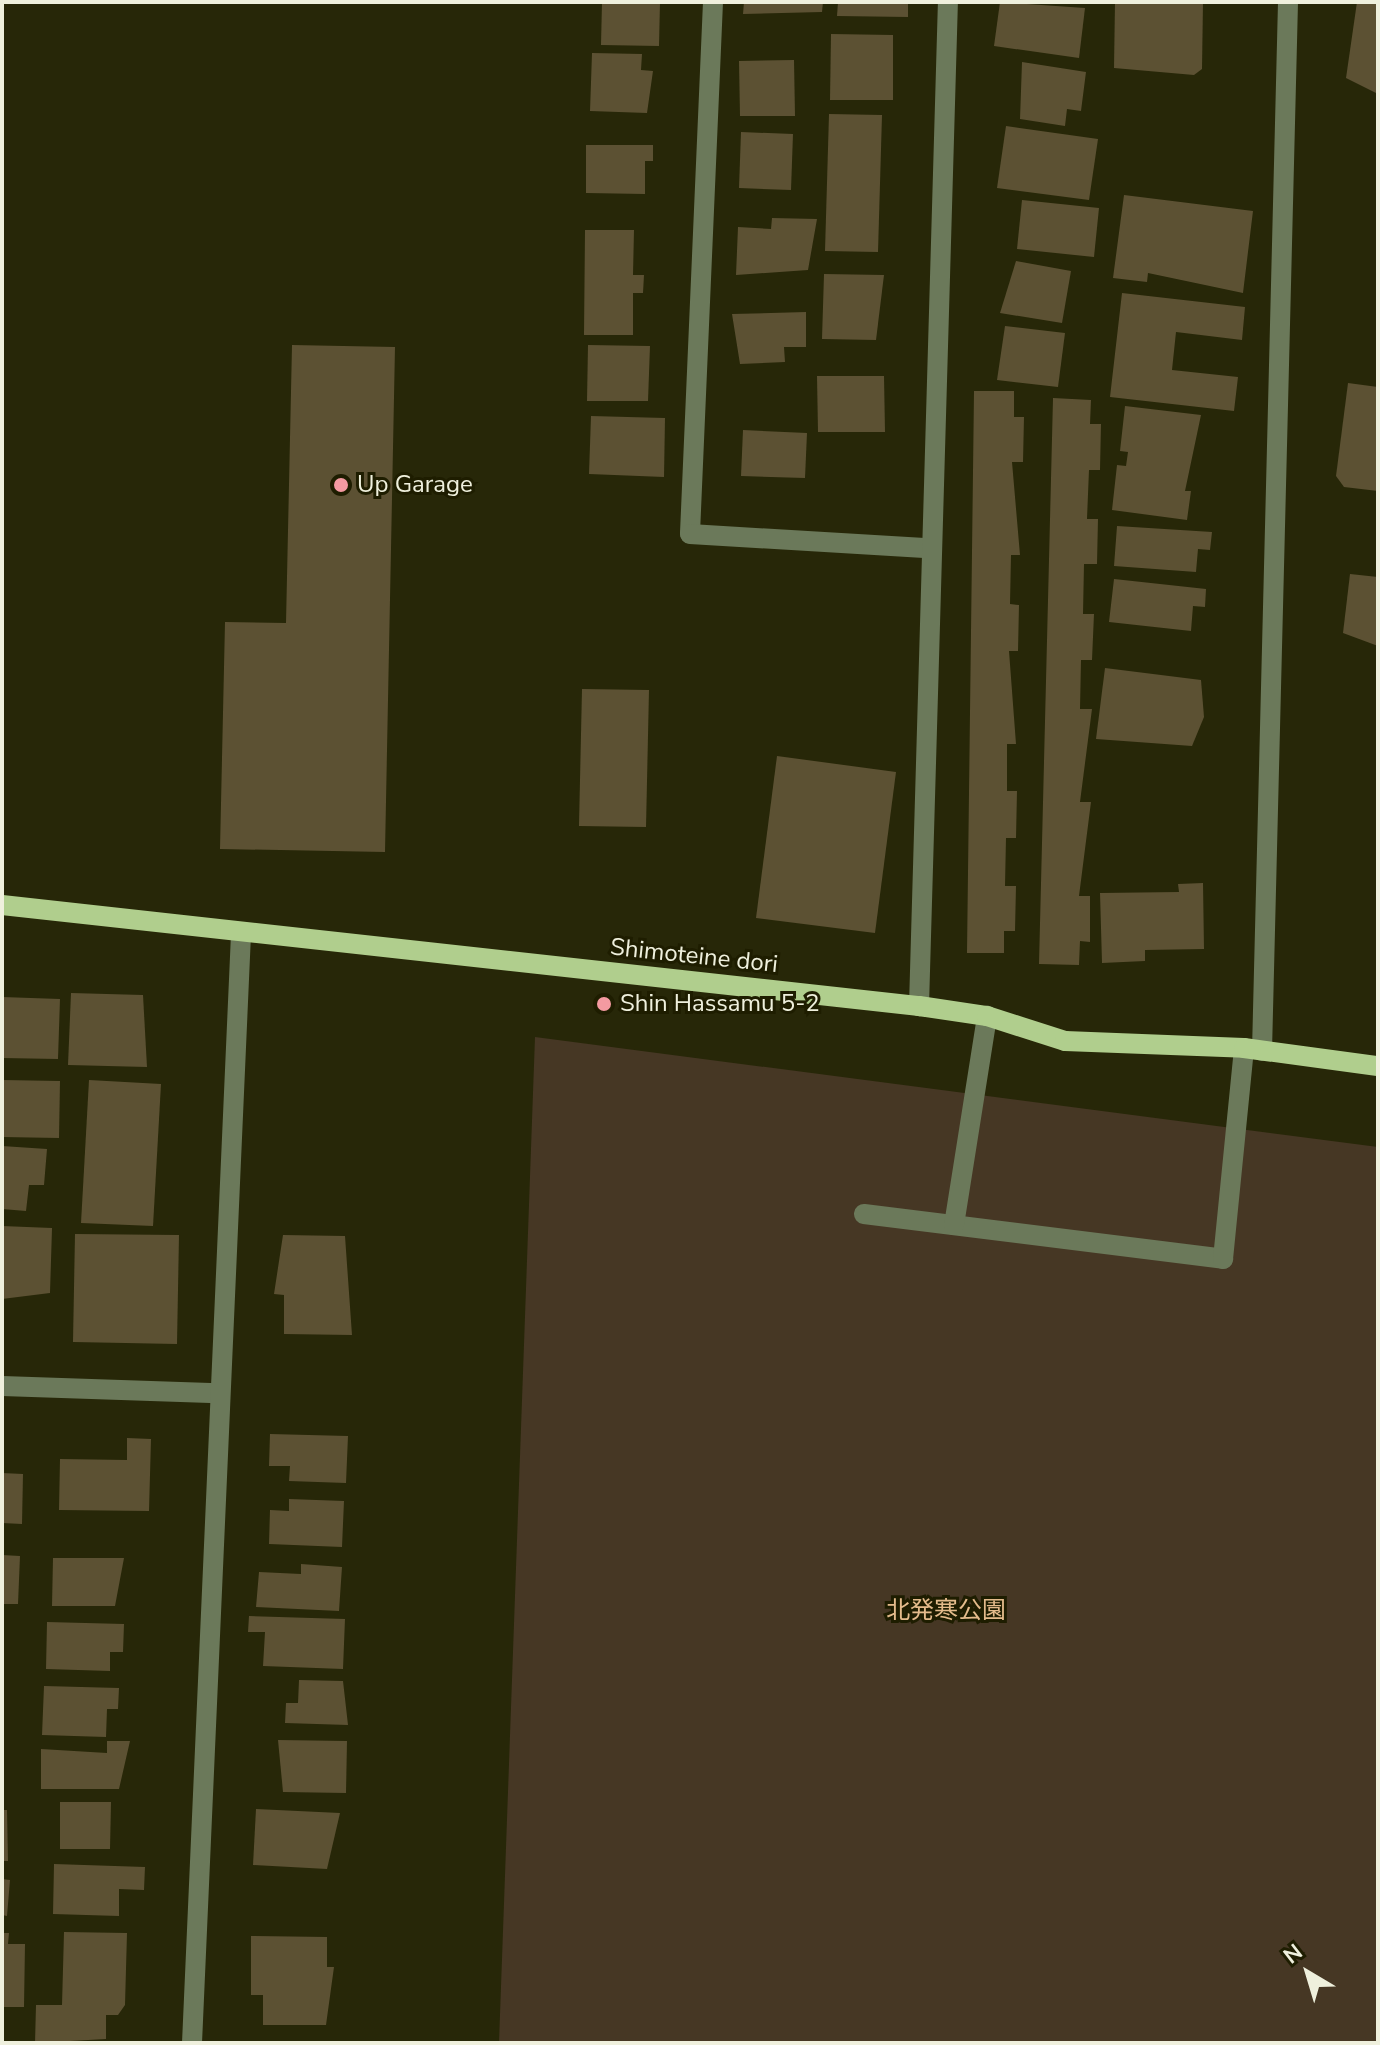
<!DOCTYPE html>
<meta charset="utf-8">
<style>
body{margin:0}
#map{position:relative;width:1380px;height:2045px;overflow:hidden;background:#272708;font-family:"Nunito Sans","Noto Sans JP",sans-serif}
div>[style]{position:absolute}
.green>*{inset:0;background:#463724}
.building>*{inset:0;background:#5c5133}
.minor>*{height:20px;margin:-10px;padding:0 10px;transform-origin:10px;border-radius:10px;background:#6b795a}
.major>*{height:20px;margin:-10px;padding:0 10px;transform-origin:10px;border-radius:10px;background:#b0ce8d}
.dots>*{width:22px;height:22px;translate:-50% -50%;box-sizing:border-box;border:4px solid #1e1d00;border-radius:50%}
span{translate:-50% -50%;white-space:nowrap;text-align:center;line-height:1.15;-webkit-text-stroke:6px #1e1d00;paint-order:stroke}
.poi-label{font-size:24px;color:#eff0dd}
.left{translate:0 -50%;text-align:left}
.street-label{font-size:24px;color:#eff0dd}
.park-label{font-size:24px;color:#e4bb8b}
.frame{position:absolute;inset:0;border:4px solid #eff0dd;pointer-events:none}
.north{position:absolute;left:1268px;top:1933px;width:80px;height:80px;-webkit-text-stroke:6px #1e1d00;paint-order:stroke;rotate:322deg;font-size:22px;font-weight:700;line-height:32px;text-align:center;color:#eff0dd}
.north::after{content:'';display:block;margin:auto;width:28px;height:36px;background:#eff0dd;clip-path:polygon(50% 0,100% 100%,50% 72%,0 100%)}
</style>
<div id="map">
<div class="green">
<i style="clip-path:polygon(535px 1037px,1378px 1147px,1378px 2043px,499px 2043px)"></i>
</div>
<div class="building">
<i style="clip-path:polygon(602px 2px,660px 2px,659px 46px,601px 45px)"></i>
<i style="clip-path:polygon(744px 2px,823px 2px,822px 12px,743px 14px)"></i>
<i style="clip-path:polygon(838px 2px,908px 2px,908px 17px,837px 16px)"></i>
<i style="clip-path:polygon(1000px 2px,1085px 8px,1079px 58px,994px 46px)"></i>
<i style="clip-path:polygon(1115px 2px,1203px 2px,1202px 69px,1194px 75px,1114px 68px)"></i>
<i style="clip-path:polygon(1357px 2px,1378px 2px,1378px 94px,1346px 78px)"></i>
<i style="clip-path:polygon(831px 34px,893px 35px,893px 100px,830px 100px)"></i>
<i style="clip-path:polygon(592px 53px,642px 54px,641px 70px,653px 71px,647px 113px,590px 111px)"></i>
<i style="clip-path:polygon(794px 60px,795px 116px,740px 116px,739px 61px)"></i>
<i style="clip-path:polygon(1022px 62px,1086px 72px,1081px 111px,1067px 109px,1065px 126px,1020px 119px)"></i>
<i style="clip-path:polygon(829px 114px,882px 115px,878px 252px,825px 251px)"></i>
<i style="clip-path:polygon(1006px 126px,1098px 139px,1089px 200px,997px 188px)"></i>
<i style="clip-path:polygon(741px 132px,793px 134px,791px 190px,739px 188px)"></i>
<i style="clip-path:polygon(586px 145px,653px 145px,653px 161px,645px 161px,645px 194px,586px 193px)"></i>
<i style="clip-path:polygon(1124px 195px,1253px 211px,1243px 293px,1148px 273px,1147px 282px,1113px 278px)"></i>
<i style="clip-path:polygon(1022px 200px,1099px 208px,1094px 257px,1017px 249px)"></i>
<i style="clip-path:polygon(772px 218px,817px 219px,808px 270px,736px 275px,738px 227px,771px 229px)"></i>
<i style="clip-path:polygon(585px 230px,634px 230px,633px 275px,644px 275px,643px 293px,633px 293px,633px 335px,584px 335px)"></i>
<i style="clip-path:polygon(1016px 261px,1071px 271px,1062px 323px,1000px 313px)"></i>
<i style="clip-path:polygon(824px 274px,884px 275px,876px 340px,822px 339px)"></i>
<i style="clip-path:polygon(1122px 293px,1245px 307px,1242px 340px,1176px 332px,1172px 370px,1238px 377px,1234px 411px,1110px 397px)"></i>
<i style="clip-path:polygon(806px 312px,806px 347px,784px 347px,785px 362px,740px 364px,732px 314px)"></i>
<i style="clip-path:polygon(1005px 326px,1065px 333px,1058px 387px,997px 380px)"></i>
<i style="clip-path:polygon(292px 345px,395px 347px,385px 852px,220px 849px,225px 622px,286px 623px)"></i>
<i style="clip-path:polygon(588px 345px,650px 346px,648px 401px,587px 401px)"></i>
<i style="clip-path:polygon(817px 376px,884px 376px,885px 432px,818px 432px)"></i>
<i style="clip-path:polygon(1348px 383px,1378px 387px,1378px 491px,1344px 487px,1336px 476px)"></i>
<i style="clip-path:polygon(974px 391px,1014px 391px,1014px 417px,1024px 417px,1023px 462px,1012px 462px,1020px 555px,1011px 555px,1010px 604px,1019px 605px,1018px 651px,1009px 651px,1016px 744px,1007px 744px,1007px 791px,1017px 791px,1016px 838px,1006px 838px,1005px 886px,1016px 886px,1015px 931px,1004px 931px,1004px 953px,967px 953px)"></i>
<i style="clip-path:polygon(1053px 398px,1091px 400px,1090px 424px,1101px 424px,1100px 470px,1089px 470px,1087px 519px,1098px 519px,1097px 564px,1084px 564px,1083px 614px,1094px 614px,1092px 660px,1081px 660px,1080px 709px,1092px 709px,1080px 802px,1091px 802px,1079px 896px,1090px 896px,1090px 942px,1080px 941px,1079px 965px,1039px 964px)"></i>
<i style="clip-path:polygon(1125px 406px,1201px 415px,1185px 491px,1191px 491px,1187px 520px,1112px 510px,1117px 465px,1126px 466px,1128px 452px,1120px 451px)"></i>
<i style="clip-path:polygon(591px 416px,665px 418px,664px 477px,589px 474px)"></i>
<i style="clip-path:polygon(743px 430px,807px 433px,805px 478px,741px 476px)"></i>
<i style="clip-path:polygon(1117px 526px,1212px 532px,1210px 550px,1198px 549px,1196px 572px,1114px 566px)"></i>
<i style="clip-path:polygon(1350px 574px,1378px 577px,1378px 646px,1343px 633px)"></i>
<i style="clip-path:polygon(1114px 579px,1206px 589px,1205px 607px,1193px 606px,1191px 631px,1109px 622px)"></i>
<i style="clip-path:polygon(1105px 668px,1201px 680px,1204px 717px,1192px 746px,1096px 739px)"></i>
<i style="clip-path:polygon(582px 689px,649px 690px,646px 827px,579px 826px)"></i>
<i style="clip-path:polygon(777px 756px,896px 772px,875px 933px,756px 918px)"></i>
<i style="clip-path:polygon(1203px 883px,1204px 949px,1145px 950px,1145px 961px,1102px 963px,1100px 893px,1179px 892px,1178px 884px)"></i>
<i style="clip-path:polygon(71px 993px,143px 995px,147px 1067px,68px 1065px)"></i>
<i style="clip-path:polygon(2px 997px,60px 999px,58px 1059px,2px 1058px)"></i>
<i style="clip-path:polygon(2px 1080px,60px 1081px,59px 1138px,2px 1137px)"></i>
<i style="clip-path:polygon(89px 1080px,161px 1084px,153px 1226px,81px 1223px)"></i>
<i style="clip-path:polygon(2px 1146px,47px 1149px,44px 1185px,29px 1185px,26px 1211px,2px 1209px)"></i>
<i style="clip-path:polygon(2px 1226px,52px 1228px,50px 1293px,2px 1299px)"></i>
<i style="clip-path:polygon(75px 1234px,179px 1235px,177px 1344px,73px 1342px)"></i>
<i style="clip-path:polygon(283px 1235px,345px 1236px,352px 1335px,284px 1334px,284px 1295px,274px 1294px)"></i>
<i style="clip-path:polygon(270px 1434px,348px 1436px,346px 1483px,289px 1481px,290px 1466px,269px 1466px)"></i>
<i style="clip-path:polygon(127px 1438px,151px 1439px,149px 1511px,59px 1510px,60px 1459px,127px 1460px)"></i>
<i style="clip-path:polygon(2px 1473px,23px 1474px,22px 1524px,2px 1523px)"></i>
<i style="clip-path:polygon(289px 1499px,344px 1501px,342px 1547px,269px 1544px,270px 1510px,289px 1511px)"></i>
<i style="clip-path:polygon(2px 1555px,20px 1556px,18px 1604px,2px 1604px)"></i>
<i style="clip-path:polygon(53px 1558px,124px 1558px,115px 1606px,52px 1606px)"></i>
<i style="clip-path:polygon(301px 1564px,342px 1567px,339px 1611px,256px 1607px,259px 1572px,301px 1574px)"></i>
<i style="clip-path:polygon(249px 1616px,345px 1619px,343px 1669px,263px 1666px,265px 1632px,248px 1632px)"></i>
<i style="clip-path:polygon(47px 1622px,124px 1624px,123px 1652px,110px 1652px,110px 1671px,46px 1669px)"></i>
<i style="clip-path:polygon(299px 1680px,343px 1681px,348px 1725px,285px 1723px,286px 1703px,298px 1703px)"></i>
<i style="clip-path:polygon(44px 1686px,119px 1688px,118px 1709px,107px 1709px,106px 1737px,42px 1735px)"></i>
<i style="clip-path:polygon(278px 1740px,347px 1741px,346px 1793px,283px 1792px)"></i>
<i style="clip-path:polygon(107px 1741px,130px 1741px,119px 1789px,41px 1789px,41px 1749px,107px 1753px)"></i>
<i style="clip-path:polygon(60px 1802px,111px 1802px,110px 1849px,60px 1849px)"></i>
<i style="clip-path:polygon(256px 1809px,340px 1813px,327px 1869px,253px 1865px)"></i>
<i style="clip-path:polygon(2px 1810px,7px 1810px,8px 1861px,2px 1861px)"></i>
<i style="clip-path:polygon(54px 1864px,145px 1867px,144px 1890px,119px 1889px,119px 1916px,53px 1914px)"></i>
<i style="clip-path:polygon(2px 1879px,10px 1880px,7px 1916px,2px 1915px)"></i>
<i style="clip-path:polygon(64px 1932px,127px 1933px,125px 2005px,118px 2015px,106px 2015px,106px 2039px,35px 2043px,36px 2005px,62px 2005px)"></i>
<i style="clip-path:polygon(2px 1933px,9px 1933px,8px 1944px,25px 1944px,24px 2007px,2px 2007px)"></i>
<i style="clip-path:polygon(251px 1936px,327px 1937px,327px 1967px,334px 1967px,326px 2025px,263px 2025px,263px 1995px,251px 1995px)"></i>
</div>
<div class="minor">
<i style="left:713px;top:2px;width:532px;rotate:92.48deg"></i>
<i style="left:690px;top:534px;width:239px;rotate:3.4deg"></i>
<i style="left:919px;top:1006px;width:1004px;rotate:-88.35deg"></i>
<i style="left:1262px;top:1051px;width:1049px;rotate:-88.58deg"></i>
<i style="left:864px;top:1214px;width:362px;rotate:7.1deg"></i>
<i style="left:1223px;top:1259px;width:212px;rotate:-84.3deg"></i>
<i style="left:954px;top:1225px;width:212px;rotate:-81deg"></i>
<i style="left:2px;top:1386px;width:216px;rotate:1.9deg"></i>
<i style="left:192px;top:2043px;width:1109px;rotate:-87.47deg"></i>
</div>
<div class="major">
<i style="left:2px;top:905px;width:923px;rotate:6.29deg"></i>
<i style="left:919px;top:1006px;width:69px;rotate:8.4deg"></i>
<i style="left:987px;top:1016px;width:82px;rotate:17.8deg"></i>
<i style="left:1065px;top:1041px;width:179px;rotate:2.2deg"></i>
<i style="left:1244px;top:1048px;width:135px;rotate:7.7deg"></i>
</div>
<div class="dots">
<i style="left:341px;top:485px;background:#f49aa1"></i>
<i style="left:604px;top:1004px;background:#f49aa1"></i>
</div>
<div class="poi-label">
<span class="left" style="left:357px;top:485px">Up Garage</span>
<span class="left" style="left:620px;top:1004px">Shin Hassamu 5-2</span>
</div>
<div class="street-label">
<span style="left:694px;top:956px;rotate:6deg">Shimoteine dori</span>
</div>
<div class="park-label">
<span style="left:946px;top:1611px">北発寒公園</span>
</div>
<div class="frame"></div>
<div class="north">N</div>
</div>
